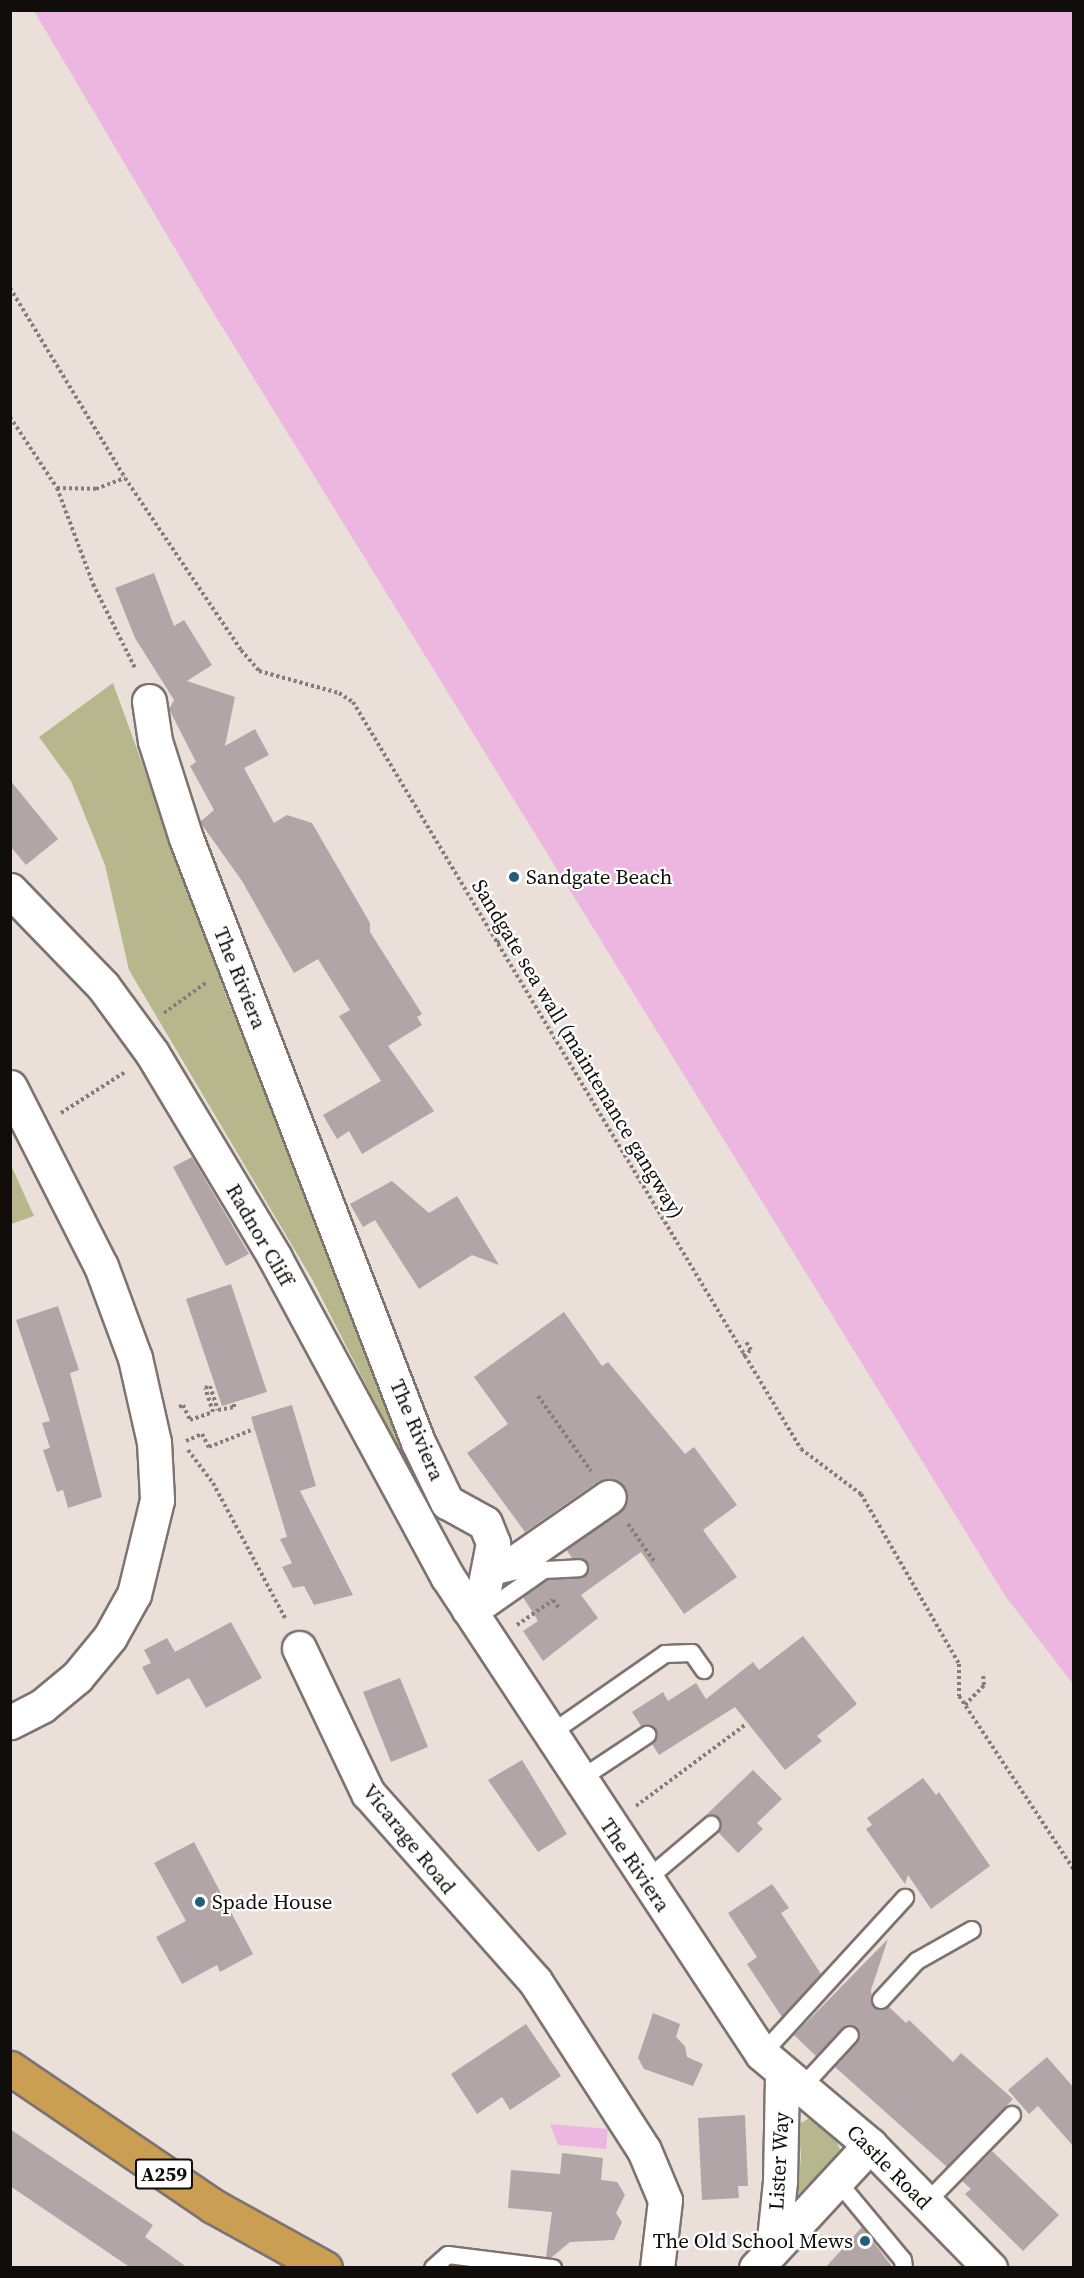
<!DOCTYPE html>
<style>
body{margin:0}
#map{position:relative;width:1084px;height:2278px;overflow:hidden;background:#ebdfda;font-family:"Source Serif 4",serif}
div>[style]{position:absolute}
.green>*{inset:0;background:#b6b78c}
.water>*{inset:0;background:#ecb6e0}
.building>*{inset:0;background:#b2a5a7}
.path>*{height:4px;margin-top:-2px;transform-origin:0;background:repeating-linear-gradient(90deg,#867d7a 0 3px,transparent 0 6px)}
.roads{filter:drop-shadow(2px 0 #7e736f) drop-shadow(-2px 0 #7e736f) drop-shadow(0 2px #7e736f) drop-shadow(0 -2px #7e736f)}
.service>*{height:16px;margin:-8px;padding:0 8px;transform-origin:8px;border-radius:8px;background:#fff}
.minor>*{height:33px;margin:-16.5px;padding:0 16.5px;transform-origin:16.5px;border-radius:16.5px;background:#fff}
.trunk>*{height:33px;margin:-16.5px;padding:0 16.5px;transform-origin:16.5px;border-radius:16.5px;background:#ca9e53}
.dots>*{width:16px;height:16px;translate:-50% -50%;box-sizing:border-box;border:3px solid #fff;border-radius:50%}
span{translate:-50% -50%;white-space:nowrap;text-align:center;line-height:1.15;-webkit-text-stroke:4.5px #fff;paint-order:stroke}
.shield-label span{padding:2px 4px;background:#fff;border:2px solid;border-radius:4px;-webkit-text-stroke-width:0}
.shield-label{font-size:20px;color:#110d0b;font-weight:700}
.poi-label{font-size:21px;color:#110d0b}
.left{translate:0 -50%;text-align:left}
.right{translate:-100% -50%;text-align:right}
.street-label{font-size:21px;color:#110d0b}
.frame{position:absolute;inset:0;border:12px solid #110d0b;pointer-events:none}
</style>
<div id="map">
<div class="green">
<i style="clip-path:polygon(113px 683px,228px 1001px,442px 1513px,434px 1518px,312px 1279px,129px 970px,105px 865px,71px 781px,39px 737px)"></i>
<i style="clip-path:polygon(10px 1163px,34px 1216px,11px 1224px,10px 1224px)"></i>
<i style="clip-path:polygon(810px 2118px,837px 2142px,841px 2152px,798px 2195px,801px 2154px,797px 2125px)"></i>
</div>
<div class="water">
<i style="clip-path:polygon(34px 11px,1073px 11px,1073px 1684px,1006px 1597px,205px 299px)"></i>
<i style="clip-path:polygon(550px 2124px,608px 2129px,606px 2149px,558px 2145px)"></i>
</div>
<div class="building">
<i style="clip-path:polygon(154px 573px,174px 626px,184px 620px,212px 665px,187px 681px,235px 697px,225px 746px,255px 729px,269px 755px,244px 768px,274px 823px,287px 815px,312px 823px,370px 923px,370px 932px,422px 1014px,417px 1017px,422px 1025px,388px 1046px,434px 1111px,362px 1154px,349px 1131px,337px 1139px,323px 1115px,381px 1081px,339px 1016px,350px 1010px,318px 959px,294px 973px,242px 881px,200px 822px,214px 810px,190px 766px,196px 762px,169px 709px,174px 700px,135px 638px,115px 588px)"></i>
<i style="clip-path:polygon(10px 780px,58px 839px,26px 865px,10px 846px)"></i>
<i style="clip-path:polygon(192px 1157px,249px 1254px,226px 1266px,173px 1167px)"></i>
<i style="clip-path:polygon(392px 1181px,429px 1213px,457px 1196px,499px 1265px,472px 1255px,419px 1289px,375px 1220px,363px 1227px,350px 1204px)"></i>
<i style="clip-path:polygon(231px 1284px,267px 1392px,222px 1406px,186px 1299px)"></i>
<i style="clip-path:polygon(58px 1306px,79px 1370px,70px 1373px,102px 1497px,68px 1508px,63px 1490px,57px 1492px,43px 1450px,50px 1448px,42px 1423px,50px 1421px,16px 1320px)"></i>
<i style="clip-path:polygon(564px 1312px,602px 1366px,608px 1362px,685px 1454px,694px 1447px,737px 1505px,703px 1530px,737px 1577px,684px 1614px,641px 1552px,581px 1595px,598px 1618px,543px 1661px,523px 1631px,538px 1621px,523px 1597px,548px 1580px,585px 1576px,587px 1562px,572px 1558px,566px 1549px,620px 1512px,626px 1504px,625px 1487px,616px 1480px,599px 1481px,525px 1532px,467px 1453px,508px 1424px,474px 1377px)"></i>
<i style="clip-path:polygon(292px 1405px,316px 1486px,300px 1491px,353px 1595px,314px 1605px,304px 1586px,293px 1588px,282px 1567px,292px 1563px,280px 1539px,287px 1537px,251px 1417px)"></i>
<i style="clip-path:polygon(231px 1622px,262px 1678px,206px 1708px,189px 1678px,157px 1695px,142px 1667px,151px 1663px,144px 1650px,167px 1638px,175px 1652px)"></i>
<i style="clip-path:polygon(803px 1636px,857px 1704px,817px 1736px,822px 1741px,785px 1770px,735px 1707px,659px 1755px,652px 1744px,656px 1730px,641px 1726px,632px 1712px,663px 1692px,668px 1701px,696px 1683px,706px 1699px,753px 1662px,759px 1670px)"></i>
<i style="clip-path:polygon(400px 1678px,428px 1747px,391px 1762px,363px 1692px)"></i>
<i style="clip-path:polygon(522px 1760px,567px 1834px,538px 1852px,488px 1780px)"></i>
<i style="clip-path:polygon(753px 1770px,782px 1799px,757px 1823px,763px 1829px,738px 1853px,718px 1832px,719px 1818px,704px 1817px)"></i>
<i style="clip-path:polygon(923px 1778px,936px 1795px,939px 1792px,990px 1866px,931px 1909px,908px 1875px,905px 1884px,866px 1829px,872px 1825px,867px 1818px)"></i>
<i style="clip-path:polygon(194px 1842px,253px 1954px,220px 1972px,217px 1965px,182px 1984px,156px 1937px,186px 1921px,154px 1863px)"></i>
<i style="clip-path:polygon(772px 1884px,789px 1908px,781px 1913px,821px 1974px,782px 2017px,747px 1964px,757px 1957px,728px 1913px)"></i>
<i style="clip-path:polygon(888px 1939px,871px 1990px,873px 2007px,889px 2007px,906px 2023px,909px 2020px,953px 2062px,961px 2053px,1013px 2099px,947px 2167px,835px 2067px,858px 2042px,857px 2027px,843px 2028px,816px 2056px,794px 2035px)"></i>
<i style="clip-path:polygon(653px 2013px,680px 2024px,676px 2037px,685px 2046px,687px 2057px,703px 2064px,693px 2086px,644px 2069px,638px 2058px)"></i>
<i style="clip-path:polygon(526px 2024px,561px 2076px,510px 2110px,502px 2097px,477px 2114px,451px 2074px)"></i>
<i style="clip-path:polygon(1047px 2057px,1074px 2088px,1074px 2147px,1038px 2106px,1029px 2114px,1008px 2090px)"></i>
<i style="clip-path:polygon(745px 2115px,748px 2186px,738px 2186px,739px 2198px,702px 2200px,698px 2118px)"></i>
<i style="clip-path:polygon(10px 2129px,153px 2225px,145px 2237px,188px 2268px,131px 2268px,10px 2186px)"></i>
<i style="clip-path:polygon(992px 2151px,1059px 2215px,1023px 2251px,965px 2194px,971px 2189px,962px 2181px)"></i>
<i style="clip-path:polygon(562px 2153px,603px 2158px,601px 2180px,617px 2182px,625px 2195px,616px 2213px,622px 2222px,614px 2240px,570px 2242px,552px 2257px,546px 2257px,552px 2212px,508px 2208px,511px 2170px,560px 2174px)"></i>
<i style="clip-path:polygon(862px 2227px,893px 2268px,825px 2268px)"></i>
</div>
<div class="path">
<i style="left:10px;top:288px;width:222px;rotate:58.8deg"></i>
<i style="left:125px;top:478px;width:207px;rotate:56deg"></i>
<i style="left:241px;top:650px;width:28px;rotate:49deg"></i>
<i style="left:259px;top:671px;width:83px;rotate:15.4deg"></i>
<i style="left:339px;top:693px;width:17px;rotate:33deg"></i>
<i style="left:353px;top:702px;width:871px;rotate:59.05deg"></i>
<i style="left:801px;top:1449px;width:75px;rotate:36.9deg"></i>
<i style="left:861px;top:1494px;width:196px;rotate:60deg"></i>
<i style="left:959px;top:1664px;width:32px;rotate:90deg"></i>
<i style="left:959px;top:1696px;width:209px;rotate:56.5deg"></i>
<i style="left:10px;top:417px;width:85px;rotate:56.5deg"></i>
<i style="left:57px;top:488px;width:103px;rotate:69.4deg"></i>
<i style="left:93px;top:584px;width:96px;rotate:63.4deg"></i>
<i style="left:57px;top:488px;width:39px;rotate:1deg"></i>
<i style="left:96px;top:489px;width:31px;rotate:-21deg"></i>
<i style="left:497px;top:943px;width:13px;rotate:-29deg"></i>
<i style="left:508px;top:937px;width:11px;rotate:-124deg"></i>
<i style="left:164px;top:1013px;width:53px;rotate:-35.8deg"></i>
<i style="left:61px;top:1113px;width:76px;rotate:-32.6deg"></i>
<i style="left:743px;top:1356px;width:10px;rotate:-37deg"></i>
<i style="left:751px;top:1350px;width:12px;rotate:-121deg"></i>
<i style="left:538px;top:1396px;width:92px;rotate:54.8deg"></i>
<i style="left:179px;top:1407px;width:4px;rotate:-27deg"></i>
<i style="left:183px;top:1405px;width:17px;rotate:65deg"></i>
<i style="left:190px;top:1420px;width:24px;rotate:-19deg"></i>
<i style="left:213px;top:1412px;width:25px;rotate:-108deg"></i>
<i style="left:205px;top:1388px;width:5px;rotate:-22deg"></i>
<i style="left:210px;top:1386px;width:25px;rotate:72deg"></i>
<i style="left:218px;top:1410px;width:16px;rotate:-11deg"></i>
<i style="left:234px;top:1407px;width:5px;rotate:-90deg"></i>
<i style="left:186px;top:1441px;width:17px;rotate:-24deg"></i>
<i style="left:202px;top:1434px;width:15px;rotate:62deg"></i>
<i style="left:209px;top:1447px;width:48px;rotate:-21.8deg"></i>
<i style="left:188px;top:1450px;width:41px;rotate:52.9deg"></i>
<i style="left:213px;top:1483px;width:155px;rotate:61.9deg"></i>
<i style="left:628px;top:1524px;width:45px;rotate:54.9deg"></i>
<i style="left:517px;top:1625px;width:44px;rotate:-34.8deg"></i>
<i style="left:553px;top:1600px;width:9px;rotate:54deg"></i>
<i style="left:965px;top:1705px;width:28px;rotate:-46deg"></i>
<i style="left:984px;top:1685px;width:12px;rotate:-95deg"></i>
<i style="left:636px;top:1806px;width:136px;rotate:-36.6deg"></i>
</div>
<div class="roads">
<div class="service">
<i style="left:477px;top:1617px;width:82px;rotate:-35deg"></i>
<i style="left:544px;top:1570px;width:35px;rotate:-3deg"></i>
<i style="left:550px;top:1734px;width:140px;rotate:-34.8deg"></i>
<i style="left:665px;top:1654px;width:27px;rotate:-2deg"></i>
<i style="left:692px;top:1653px;width:21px;rotate:55deg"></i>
<i style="left:579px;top:1780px;width:82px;rotate:-33.5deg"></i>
<i style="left:645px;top:1881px;width:87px;rotate:-40.3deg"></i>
<i style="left:881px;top:2000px;width:53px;rotate:-47.3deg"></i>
<i style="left:917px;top:1961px;width:63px;rotate:-29.4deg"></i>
<i style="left:762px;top:2054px;width:212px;rotate:-47.5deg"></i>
<i style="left:803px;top:2086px;width:69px;rotate:-47.3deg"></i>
<i style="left:831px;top:2181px;width:15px;rotate:32deg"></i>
<i style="left:844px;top:2189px;width:92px;rotate:50.3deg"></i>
<i style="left:903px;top:2260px;width:8px;rotate:83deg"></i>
<i style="left:926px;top:2203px;width:123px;rotate:-45.7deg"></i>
<i style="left:433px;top:2268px;width:20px;rotate:-41deg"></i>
<i style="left:448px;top:2255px;width:106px;rotate:7.1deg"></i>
</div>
<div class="minor">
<i style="left:149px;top:701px;width:40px;rotate:81.5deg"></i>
<i style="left:155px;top:741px;width:102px;rotate:72.3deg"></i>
<i style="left:186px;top:838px;width:647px;rotate:68.99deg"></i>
<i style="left:418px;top:1442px;width:67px;rotate:64.2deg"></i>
<i style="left:447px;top:1502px;width:43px;rotate:28.9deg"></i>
<i style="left:485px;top:1523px;width:22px;rotate:68deg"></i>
<i style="left:493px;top:1543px;width:52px;rotate:101.1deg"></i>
<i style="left:483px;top:1594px;width:21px;rotate:135deg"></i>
<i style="left:10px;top:890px;width:134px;rotate:45.9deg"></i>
<i style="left:103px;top:986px;width:83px;rotate:53.8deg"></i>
<i style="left:152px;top:1053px;width:239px;rotate:59deg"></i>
<i style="left:275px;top:1258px;width:362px;rotate:61.6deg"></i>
<i style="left:447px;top:1576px;width:572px;rotate:56.62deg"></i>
<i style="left:762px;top:2054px;width:141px;rotate:40.1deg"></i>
<i style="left:870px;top:2145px;width:172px;rotate:45.7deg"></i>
<i style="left:10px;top:1087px;width:201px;rotate:63.1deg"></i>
<i style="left:101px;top:1266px;width:98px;rotate:69.7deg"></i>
<i style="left:135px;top:1358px;width:86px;rotate:77.3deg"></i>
<i style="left:154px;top:1442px;width:58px;rotate:87deg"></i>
<i style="left:157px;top:1500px;width:97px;rotate:103.7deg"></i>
<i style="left:134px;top:1594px;width:49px;rotate:119.2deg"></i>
<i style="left:110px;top:1637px;width:52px;rotate:129.5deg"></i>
<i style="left:77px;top:1677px;width:45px;rotate:140.4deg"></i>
<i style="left:42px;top:1706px;width:36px;rotate:153deg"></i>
<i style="left:491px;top:1568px;width:25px;rotate:-14deg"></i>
<i style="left:515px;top:1562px;width:114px;rotate:-34.7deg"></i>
<i style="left:299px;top:1648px;width:161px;rotate:64.6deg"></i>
<i style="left:368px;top:1793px;width:251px;rotate:48.4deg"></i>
<i style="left:535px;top:1981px;width:201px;rotate:57.2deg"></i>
<i style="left:644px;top:2150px;width:54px;rotate:67.2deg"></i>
<i style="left:665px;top:2200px;width:68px;rotate:96.7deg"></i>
<i style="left:773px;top:2249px;width:68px;rotate:-84.1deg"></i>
<i style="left:780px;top:2181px;width:108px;rotate:-88.9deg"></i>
<i style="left:756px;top:2268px;width:168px;rotate:-47.2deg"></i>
</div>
<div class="trunk">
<i style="left:10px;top:2068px;width:245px;rotate:34.2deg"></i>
<i style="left:213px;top:2206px;width:128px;rotate:29deg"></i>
</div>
</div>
<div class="dots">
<i style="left:514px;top:877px;background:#255c77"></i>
<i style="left:200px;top:1902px;background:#255c77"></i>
<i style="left:865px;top:2241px;background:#255c77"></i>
</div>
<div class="shield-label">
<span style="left:164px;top:2174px">A259</span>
</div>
<div class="poi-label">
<span class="left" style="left:526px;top:877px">Sandgate Beach</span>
<span class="left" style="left:212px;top:1902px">Spade House</span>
<span class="right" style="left:853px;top:2241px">The Old School Mews</span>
</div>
<div class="street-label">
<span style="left:240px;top:978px;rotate:68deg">The Riviera</span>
<span style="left:578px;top:1049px;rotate:59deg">Sandgate sea wall (maintenance gangway)</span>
<span style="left:260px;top:1235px;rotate:60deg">Radnor Cliff</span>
<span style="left:417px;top:1430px;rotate:67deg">The Riviera</span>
<span style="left:409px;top:1839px;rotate:51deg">Vicarage Road</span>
<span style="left:635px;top:1865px;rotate:56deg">The Riviera</span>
<span style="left:779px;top:2161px;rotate:-87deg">Lister Way</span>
<span style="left:889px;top:2167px;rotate:45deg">Castle Road</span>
</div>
<div class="frame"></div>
</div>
